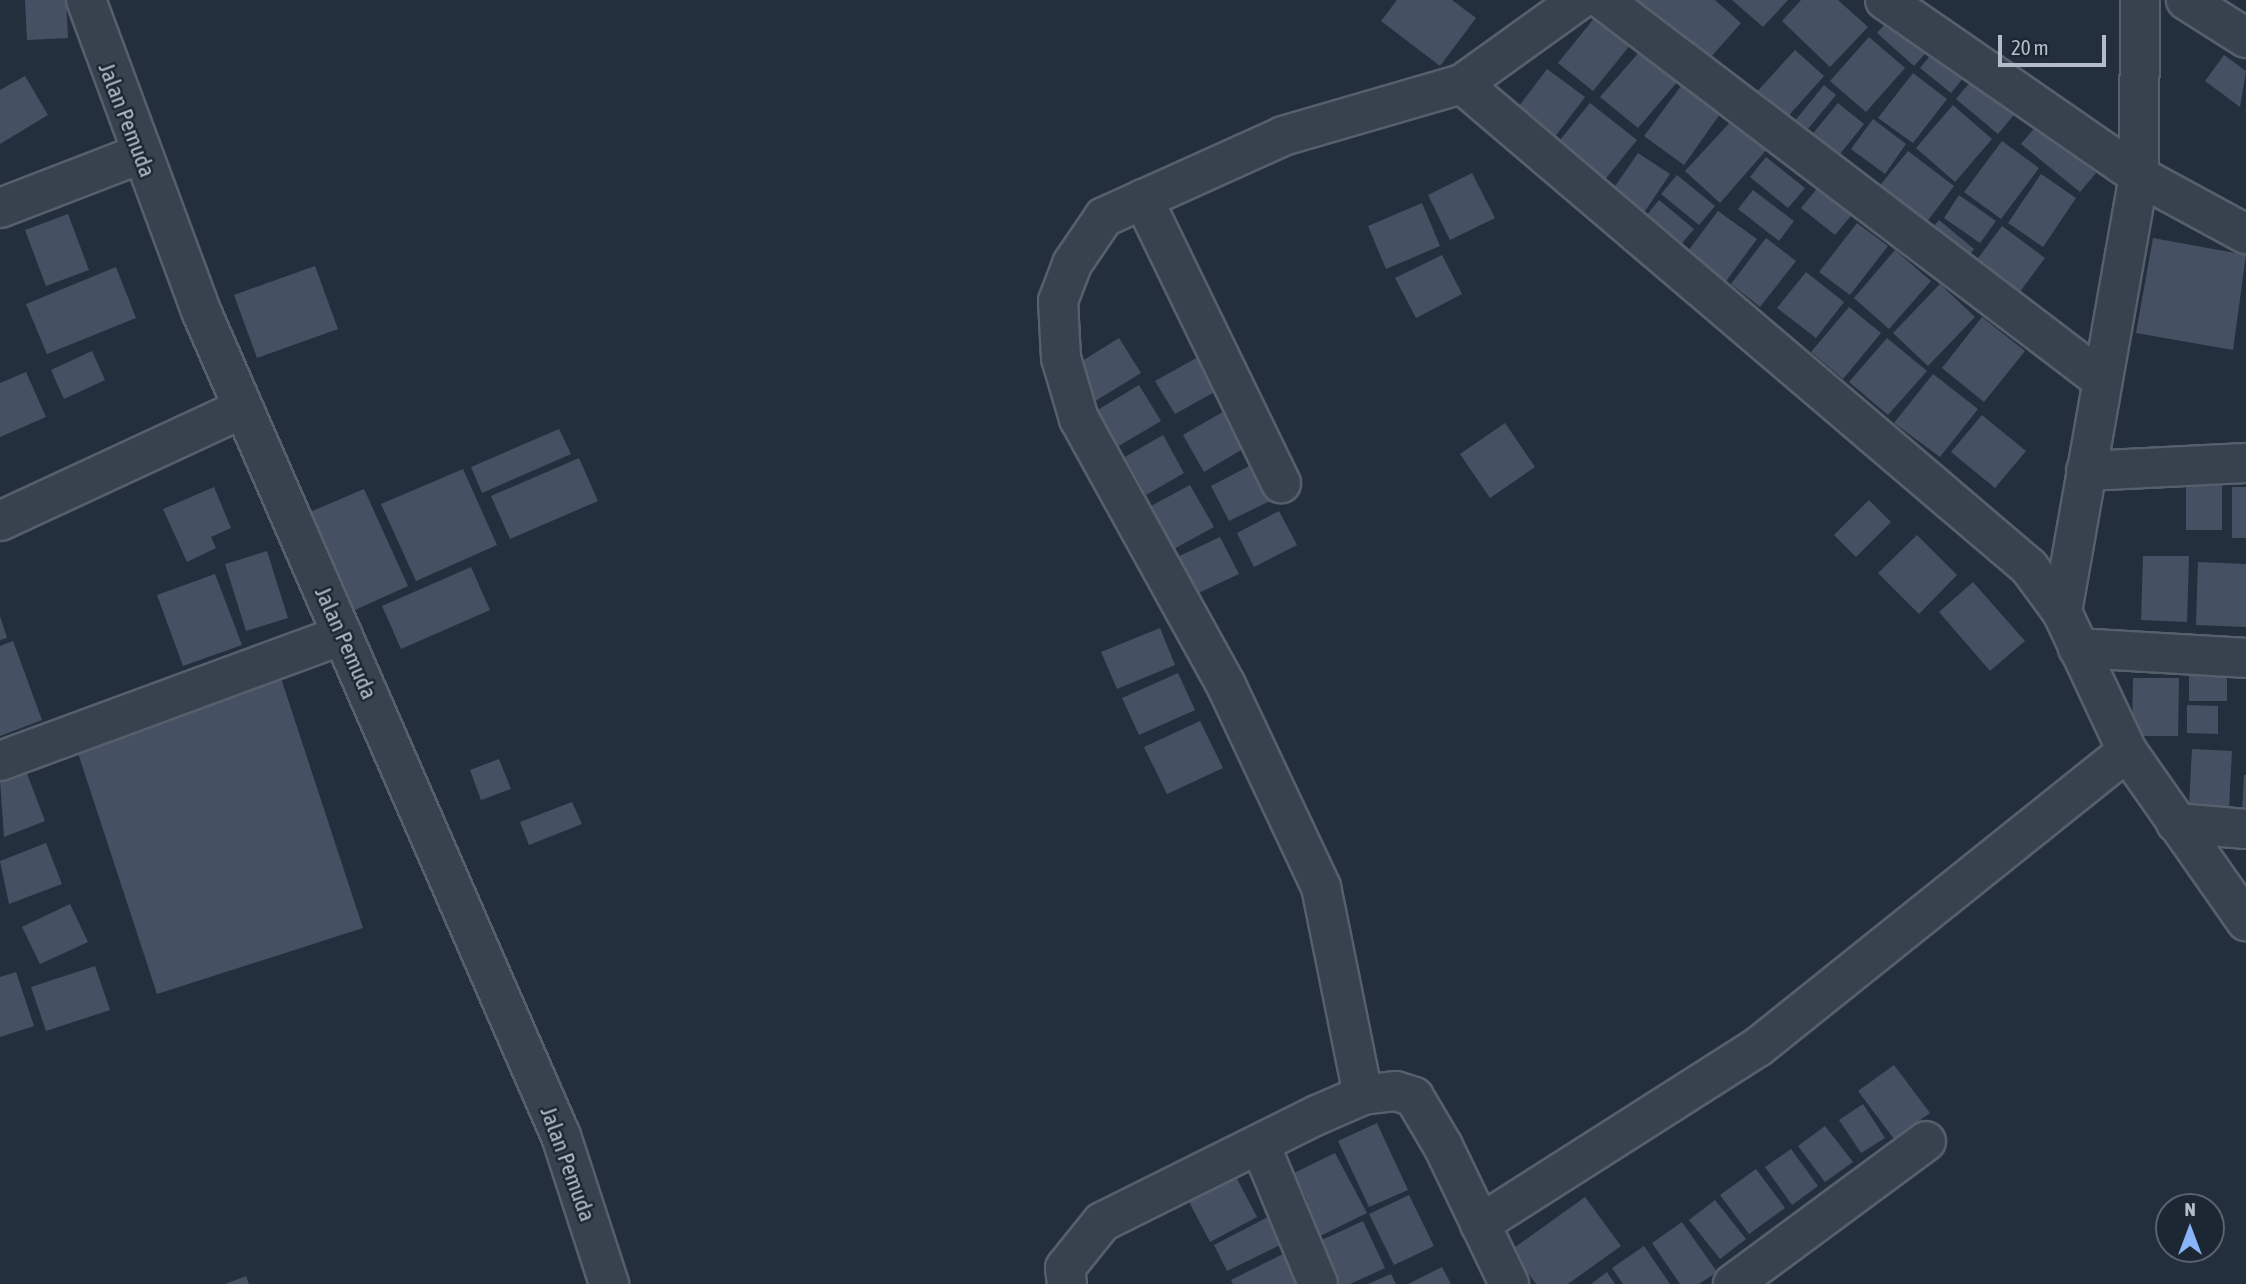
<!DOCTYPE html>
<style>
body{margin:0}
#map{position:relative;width:2246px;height:1284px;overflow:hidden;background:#242f3e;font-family:"Asap Condensed",sans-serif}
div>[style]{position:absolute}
.building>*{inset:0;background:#455162}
.roads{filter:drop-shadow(2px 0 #565f6c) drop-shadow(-2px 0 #565f6c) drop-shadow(0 2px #565f6c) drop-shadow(0 -2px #565f6c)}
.minor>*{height:38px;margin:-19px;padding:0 19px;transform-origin:19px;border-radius:19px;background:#38414e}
span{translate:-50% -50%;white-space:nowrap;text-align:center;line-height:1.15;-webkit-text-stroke:5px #1d2633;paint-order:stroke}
.street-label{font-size:23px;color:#b4bcc9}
.north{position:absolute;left:2155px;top:1193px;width:70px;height:70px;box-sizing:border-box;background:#1d2633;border:2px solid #59626f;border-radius:50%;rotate:0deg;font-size:19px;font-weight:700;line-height:28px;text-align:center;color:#b4bcc9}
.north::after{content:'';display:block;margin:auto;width:24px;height:32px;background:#8ab4f8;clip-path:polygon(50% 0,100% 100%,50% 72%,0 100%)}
.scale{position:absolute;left:1998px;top:35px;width:108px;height:32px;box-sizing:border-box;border:4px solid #b4bcc9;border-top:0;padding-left:9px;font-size:21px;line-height:24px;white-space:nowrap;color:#b4bcc9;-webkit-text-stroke:5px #1d2633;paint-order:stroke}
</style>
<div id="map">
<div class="building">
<i style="clip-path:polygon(25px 0,66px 0,68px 38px,27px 40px)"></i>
<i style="clip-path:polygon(1397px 0,1452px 0,1476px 18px,1440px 66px,1381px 21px)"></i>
<i style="clip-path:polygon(1627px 0,1715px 0,1741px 23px,1703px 66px)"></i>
<i style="clip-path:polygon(1732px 0,1788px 0,1763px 27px)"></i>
<i style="clip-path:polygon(1801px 0,1838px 0,1868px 27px,1830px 67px,1782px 21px)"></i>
<i style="clip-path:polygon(1895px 13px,1932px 46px,1914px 66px,1877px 33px)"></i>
<i style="clip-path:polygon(1596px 16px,1631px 44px,1593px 91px,1558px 63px)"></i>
<i style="clip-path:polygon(1869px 37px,1905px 68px,1866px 112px,1830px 81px)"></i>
<i style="clip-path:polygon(1937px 47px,1968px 72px,1951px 93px,1920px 68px)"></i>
<i style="clip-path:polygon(1641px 50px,1678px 81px,1638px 128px,1600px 97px)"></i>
<i style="clip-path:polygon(1795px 50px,1824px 76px,1783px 122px,1753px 96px)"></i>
<i style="clip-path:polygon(2224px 55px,2246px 71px,2240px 107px,2205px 81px)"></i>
<i style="clip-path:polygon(1547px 69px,1585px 97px,1551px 142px,1513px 114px)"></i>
<i style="clip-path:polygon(1913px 73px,1947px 99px,1913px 143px,1878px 118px)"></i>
<i style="clip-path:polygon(1976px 75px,2018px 110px,1998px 134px,1956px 99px)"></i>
<i style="clip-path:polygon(25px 76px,48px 115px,0 144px,0 90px)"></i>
<i style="clip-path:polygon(1824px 85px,1836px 95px,1802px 136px,1790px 127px)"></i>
<i style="clip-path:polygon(1681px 86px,1720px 114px,1684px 165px,1644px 136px)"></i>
<i style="clip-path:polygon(1590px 103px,1637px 140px,1598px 188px,1551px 151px)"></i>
<i style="clip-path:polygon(1838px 103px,1864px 124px,1832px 164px,1805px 143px)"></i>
<i style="clip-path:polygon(1953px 105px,1992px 139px,1955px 182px,1916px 148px)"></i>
<i style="clip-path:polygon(1734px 118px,1768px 148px,1720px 203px,1685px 171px)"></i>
<i style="clip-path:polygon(1873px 119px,1906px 144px,1885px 174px,1851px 149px)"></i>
<i style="clip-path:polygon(2037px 125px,2096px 173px,2080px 192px,2021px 144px)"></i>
<i style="clip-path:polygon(2002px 141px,2039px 168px,2001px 219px,1964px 192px)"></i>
<i style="clip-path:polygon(1908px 151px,1954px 186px,1919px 232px,1872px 195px)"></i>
<i style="clip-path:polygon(1638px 153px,1670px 174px,1639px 220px,1607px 198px)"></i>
<i style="clip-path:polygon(1766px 157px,1805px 188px,1788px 208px,1750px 177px)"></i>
<i style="clip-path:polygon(1472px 173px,1495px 218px,1450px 240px,1428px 195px)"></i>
<i style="clip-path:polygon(2041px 174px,2076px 198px,2043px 247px,2008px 223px)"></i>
<i style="clip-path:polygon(1677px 175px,1715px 206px,1699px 225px,1661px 194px)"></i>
<i style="clip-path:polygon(1820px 185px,1854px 212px,1835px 235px,1801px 208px)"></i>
<i style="clip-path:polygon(1753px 190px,1794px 221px,1779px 241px,1738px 209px)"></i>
<i style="clip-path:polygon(1959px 195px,1996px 221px,1980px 243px,1944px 218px)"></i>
<i style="clip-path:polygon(1659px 200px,1694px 229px,1677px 249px,1642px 221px)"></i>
<i style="clip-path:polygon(1422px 203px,1440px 246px,1386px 269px,1368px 226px)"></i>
<i style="clip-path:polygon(1718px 211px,1757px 239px,1724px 284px,1685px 255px)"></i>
<i style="clip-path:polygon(68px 214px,89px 270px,46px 286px,25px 230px)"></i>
<i style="clip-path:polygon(1939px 220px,1974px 249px,1961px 266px,1925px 237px)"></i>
<i style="clip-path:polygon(1857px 223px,1888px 246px,1850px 295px,1819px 272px)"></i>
<i style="clip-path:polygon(2002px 226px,2045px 258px,2013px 301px,1970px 269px)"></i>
<i style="clip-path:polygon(1766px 238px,1796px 261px,1760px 307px,1731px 284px)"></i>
<i style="clip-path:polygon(2153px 238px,2246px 255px,2233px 350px,2136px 333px)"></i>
<i style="clip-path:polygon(1895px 250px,1931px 281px,1889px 329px,1854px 298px)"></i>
<i style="clip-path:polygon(1442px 255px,1462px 294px,1416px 318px,1395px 278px)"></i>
<i style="clip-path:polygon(315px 266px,338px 329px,257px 358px,234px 295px)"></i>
<i style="clip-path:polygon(116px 267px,136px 318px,47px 354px,26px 304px)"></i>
<i style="clip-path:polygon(1806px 272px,1844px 302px,1816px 338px,1777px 308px)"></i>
<i style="clip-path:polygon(1940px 284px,1975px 317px,1928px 366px,1893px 333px)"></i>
<i style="clip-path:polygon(1849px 307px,1881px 333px,1843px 379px,1811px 352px)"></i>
<i style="clip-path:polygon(1982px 317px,2025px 351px,1984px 402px,1942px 368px)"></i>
<i style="clip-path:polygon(1119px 338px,1141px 373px,1092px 403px,1071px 368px)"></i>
<i style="clip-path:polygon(1887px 338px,1927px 371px,1888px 415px,1849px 382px)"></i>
<i style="clip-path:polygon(92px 351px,105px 380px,64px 399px,51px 370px)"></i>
<i style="clip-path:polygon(1200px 356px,1220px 389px,1175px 414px,1155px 381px)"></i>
<i style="clip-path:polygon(26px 372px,46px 417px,0 437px,0 383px)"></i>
<i style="clip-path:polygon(1933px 374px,1978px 409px,1940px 457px,1894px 423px)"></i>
<i style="clip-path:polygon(1139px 385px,1161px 421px,1117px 447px,1096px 411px)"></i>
<i style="clip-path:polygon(1231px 407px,1253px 443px,1204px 472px,1183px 435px)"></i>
<i style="clip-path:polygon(1982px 415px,2026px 451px,1995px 488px,1951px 452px)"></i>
<i style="clip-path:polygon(1505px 423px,1535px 467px,1490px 498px,1460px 454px)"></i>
<i style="clip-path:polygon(559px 429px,571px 454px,482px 493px,471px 467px)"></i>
<i style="clip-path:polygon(1163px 435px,1184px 473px,1146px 495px,1125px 457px)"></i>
<i style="clip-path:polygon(579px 458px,598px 501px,510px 539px,491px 496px)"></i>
<i style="clip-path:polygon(1257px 462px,1276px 498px,1229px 521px,1211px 486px)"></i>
<i style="clip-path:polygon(463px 469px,497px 545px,416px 581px,381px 504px)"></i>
<i style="clip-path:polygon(1190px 485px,1214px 527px,1172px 550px,1149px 507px)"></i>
<i style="clip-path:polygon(2186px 486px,2222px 486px,2222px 530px,2186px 530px)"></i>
<i style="clip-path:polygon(214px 487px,231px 528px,211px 537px,216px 548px,187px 562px,163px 509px)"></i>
<i style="clip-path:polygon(2232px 487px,2246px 487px,2246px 538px,2232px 538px)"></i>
<i style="clip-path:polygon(364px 489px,408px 586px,346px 614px,303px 515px)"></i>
<i style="clip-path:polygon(1869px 500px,1891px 522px,1856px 557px,1834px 535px)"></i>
<i style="clip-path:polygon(1279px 511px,1297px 545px,1254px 567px,1237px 533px)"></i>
<i style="clip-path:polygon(1917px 535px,1957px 575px,1919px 614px,1878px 573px)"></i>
<i style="clip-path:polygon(1220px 537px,1239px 574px,1190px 597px,1173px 559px)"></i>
<i style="clip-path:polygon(267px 551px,288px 618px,246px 631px,225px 564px)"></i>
<i style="clip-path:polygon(2143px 556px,2189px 556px,2187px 622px,2141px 620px)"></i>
<i style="clip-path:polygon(2198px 562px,2246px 564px,2246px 627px,2196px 625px)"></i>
<i style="clip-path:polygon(471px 567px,490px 610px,401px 649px,382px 606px)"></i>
<i style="clip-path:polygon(215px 574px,242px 645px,183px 666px,157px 595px)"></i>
<i style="clip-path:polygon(1973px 582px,2025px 641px,1990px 671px,1939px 612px)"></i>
<i style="clip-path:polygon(0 616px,7px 638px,0 640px)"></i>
<i style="clip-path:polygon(1160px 628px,1175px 665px,1117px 689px,1101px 652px)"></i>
<i style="clip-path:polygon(13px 641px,42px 720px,0 736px,0 646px)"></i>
<i style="clip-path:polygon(279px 672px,363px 928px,157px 994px,73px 738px)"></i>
<i style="clip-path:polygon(1178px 673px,1195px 710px,1139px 735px,1122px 698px)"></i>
<i style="clip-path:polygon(2189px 673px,2227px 673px,2227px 701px,2189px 701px)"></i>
<i style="clip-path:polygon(2133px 678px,2179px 678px,2178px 736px,2132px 736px)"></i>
<i style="clip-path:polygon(2187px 705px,2218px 706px,2218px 734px,2187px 733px)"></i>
<i style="clip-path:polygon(1200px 721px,1223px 768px,1167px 794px,1144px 747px)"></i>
<i style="clip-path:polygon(2192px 749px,2232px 751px,2229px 808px,2189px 807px)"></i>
<i style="clip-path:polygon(499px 759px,511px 789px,481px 800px,470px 770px)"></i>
<i style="clip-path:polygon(26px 771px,45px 821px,4px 837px,0 780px)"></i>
<i style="clip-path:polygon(2244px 775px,2246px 775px,2246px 813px,2242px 813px)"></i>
<i style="clip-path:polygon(572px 802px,582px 824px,529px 845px,520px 822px)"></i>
<i style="clip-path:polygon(46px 843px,62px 884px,9px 904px,0 861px)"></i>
<i style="clip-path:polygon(70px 904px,88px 942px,40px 964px,22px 927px)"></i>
<i style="clip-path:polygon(95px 966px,110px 1010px,46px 1031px,31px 987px)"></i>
<i style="clip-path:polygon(16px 972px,34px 1026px,0 1037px,0 977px)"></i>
<i style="clip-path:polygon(1894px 1065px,1930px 1113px,1894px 1139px,1858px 1091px)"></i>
<i style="clip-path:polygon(1863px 1104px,1885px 1138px,1861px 1153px,1839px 1120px)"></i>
<i style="clip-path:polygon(1377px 1123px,1408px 1190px,1369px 1207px,1338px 1141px)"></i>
<i style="clip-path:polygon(1825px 1126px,1853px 1162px,1825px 1182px,1798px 1146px)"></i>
<i style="clip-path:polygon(1791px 1149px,1818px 1186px,1792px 1205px,1765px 1167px)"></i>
<i style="clip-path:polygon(1335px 1153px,1367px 1213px,1312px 1240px,1296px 1208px,1308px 1202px,1294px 1173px)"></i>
<i style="clip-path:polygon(1756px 1169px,1785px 1208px,1749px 1234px,1720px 1195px)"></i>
<i style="clip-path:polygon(1235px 1175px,1257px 1217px,1210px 1242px,1188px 1200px)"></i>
<i style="clip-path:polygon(1409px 1195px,1434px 1246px,1394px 1265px,1369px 1214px)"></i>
<i style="clip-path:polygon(1585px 1197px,1621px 1246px,1568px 1284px,1536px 1284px,1511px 1250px)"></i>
<i style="clip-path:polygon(1715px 1200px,1746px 1239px,1720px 1259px,1689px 1220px)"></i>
<i style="clip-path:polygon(1268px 1217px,1282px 1244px,1227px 1271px,1214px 1245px)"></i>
<i style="clip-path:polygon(1363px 1221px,1385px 1268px,1350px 1284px,1331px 1284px,1313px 1244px)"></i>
<i style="clip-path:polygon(1682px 1222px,1717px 1272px,1699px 1284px,1680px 1284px,1652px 1243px)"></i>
<i style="clip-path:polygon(1644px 1246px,1670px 1284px,1623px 1284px,1612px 1268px)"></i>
<i style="clip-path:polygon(1287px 1252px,1303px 1284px,1233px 1284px,1231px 1280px)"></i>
<i style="clip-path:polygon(1442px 1267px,1451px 1284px,1408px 1284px)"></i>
<i style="clip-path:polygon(1607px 1272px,1615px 1284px,1591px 1284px)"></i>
<i style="clip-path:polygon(1391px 1274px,1396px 1284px,1368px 1284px)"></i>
<i style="clip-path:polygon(246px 1276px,249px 1284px,225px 1284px)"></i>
</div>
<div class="roads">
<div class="minor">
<i style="left:86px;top:0;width:332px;rotate:69.7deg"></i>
<i style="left:201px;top:311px;width:900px;rotate:66.43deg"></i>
<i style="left:561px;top:1136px;width:156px;rotate:72deg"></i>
<i style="left:1579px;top:0;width:144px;rotate:144.3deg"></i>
<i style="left:1462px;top:84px;width:745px;rotate:40.43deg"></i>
<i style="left:2029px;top:567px;width:56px;rotate:53.7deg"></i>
<i style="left:2062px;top:612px;width:153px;rotate:64.9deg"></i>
<i style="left:2127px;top:751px;width:208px;rotate:55deg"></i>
<i style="left:1603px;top:0;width:627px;rotate:37.29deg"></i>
<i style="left:1885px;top:0;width:309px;rotate:34.7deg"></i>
<i style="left:2139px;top:176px;width:122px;rotate:28.5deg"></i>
<i style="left:2186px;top:0;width:71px;rotate:32.3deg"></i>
<i style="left:1143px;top:199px;width:316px;rotate:64.1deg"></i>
<i style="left:0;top:208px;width:150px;rotate:-21.1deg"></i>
<i style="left:2086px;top:471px;width:160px;rotate:-2.9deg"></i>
<i style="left:0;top:521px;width:268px;rotate:-24.9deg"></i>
<i style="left:2062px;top:612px;width:443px;rotate:-80deg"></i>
<i style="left:2139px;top:176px;width:176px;rotate:-89.7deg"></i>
<i style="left:2078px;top:648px;width:168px;rotate:3.4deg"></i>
<i style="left:0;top:761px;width:365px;rotate:-20.2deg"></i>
<i style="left:2176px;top:823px;width:70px;rotate:4.9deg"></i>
<i style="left:1363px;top:1095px;width:212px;rotate:-101.4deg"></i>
<i style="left:1321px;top:887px;width:223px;rotate:-115.2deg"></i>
<i style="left:1226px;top:685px;width:304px;rotate:-118.9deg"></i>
<i style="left:1079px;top:419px;width:64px;rotate:-106.4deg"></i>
<i style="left:1061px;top:358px;width:57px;rotate:-93deg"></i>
<i style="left:1058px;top:301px;width:40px;rotate:-69deg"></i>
<i style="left:1072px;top:264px;width:57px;rotate:-55.8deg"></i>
<i style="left:1104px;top:217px;width:196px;rotate:-24.3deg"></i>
<i style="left:1283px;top:136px;width:186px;rotate:-16.2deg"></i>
<i style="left:1261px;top:1147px;width:148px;rotate:67.4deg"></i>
<i style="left:1480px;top:1224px;width:330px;rotate:-32.5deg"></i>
<i style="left:1758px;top:1047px;width:473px;rotate:-38.7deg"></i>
<i style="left:1067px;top:1284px;width:16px;rotate:-97deg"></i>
<i style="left:1065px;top:1268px;width:59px;rotate:-51.2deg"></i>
<i style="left:1102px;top:1222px;width:240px;rotate:-26.5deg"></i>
<i style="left:1317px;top:1115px;width:50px;rotate:-23.5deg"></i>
<i style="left:1363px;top:1095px;width:33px;rotate:-7deg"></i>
<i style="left:1396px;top:1091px;width:19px;rotate:18deg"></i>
<i style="left:1414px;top:1097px;width:57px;rotate:59.4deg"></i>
<i style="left:1443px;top:1146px;width:153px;rotate:64.4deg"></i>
<i style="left:1733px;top:1284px;width:240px;rotate:-36.5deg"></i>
</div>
</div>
<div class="street-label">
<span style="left:127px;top:120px;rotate:69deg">Jalan Pemuda</span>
<span style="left:346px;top:643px;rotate:66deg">Jalan Pemuda</span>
<span style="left:568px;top:1164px;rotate:70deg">Jalan Pemuda</span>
</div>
<div class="north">N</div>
<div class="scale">20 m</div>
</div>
